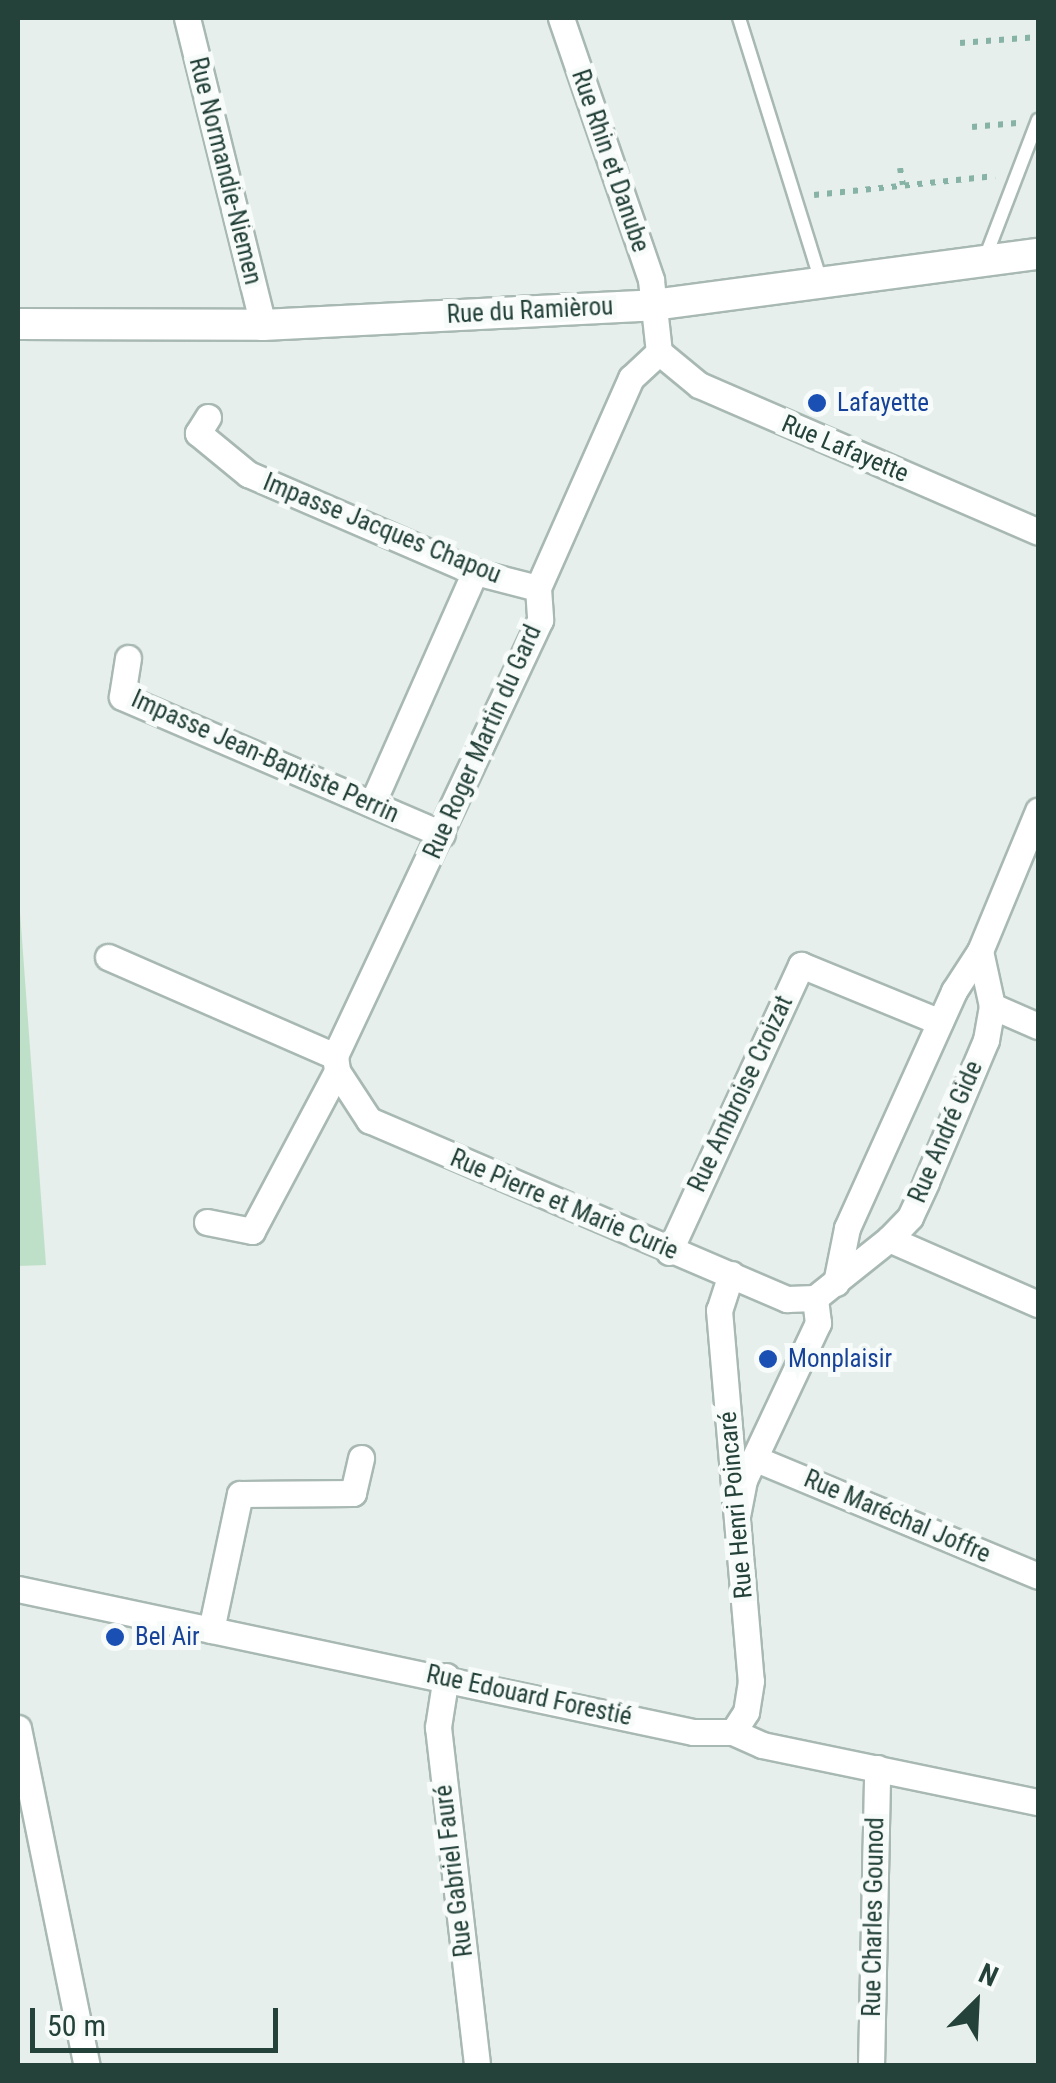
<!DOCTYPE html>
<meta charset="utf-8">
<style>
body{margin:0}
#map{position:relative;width:1056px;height:2083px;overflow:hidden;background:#e6efeb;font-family:"Roboto Condensed",sans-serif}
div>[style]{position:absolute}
.green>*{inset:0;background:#bfe0c8}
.path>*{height:6px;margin-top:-3px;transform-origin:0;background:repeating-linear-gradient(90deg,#86b3a5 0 5px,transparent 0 13px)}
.roads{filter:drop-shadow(2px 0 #a8b8b2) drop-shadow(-2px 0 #a8b8b2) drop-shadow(0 2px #a8b8b2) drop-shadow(0 -2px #a8b8b2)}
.service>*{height:12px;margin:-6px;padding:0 6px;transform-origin:6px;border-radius:6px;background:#fff}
.minor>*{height:25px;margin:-12.5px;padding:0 12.5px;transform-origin:12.5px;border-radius:12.5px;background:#fff}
.tertiary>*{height:30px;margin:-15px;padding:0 15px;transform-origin:15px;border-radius:15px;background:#fff}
.dots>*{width:28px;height:28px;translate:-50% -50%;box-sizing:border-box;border:5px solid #f7fbf9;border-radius:50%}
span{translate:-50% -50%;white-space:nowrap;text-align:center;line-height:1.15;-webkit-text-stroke:10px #f7fbf9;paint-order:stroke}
.street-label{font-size:25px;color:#24423a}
.transit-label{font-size:25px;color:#164399}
.left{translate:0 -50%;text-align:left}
.frame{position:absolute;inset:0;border:20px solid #24423a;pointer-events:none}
.north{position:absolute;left:926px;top:1953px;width:100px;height:100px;-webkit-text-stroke:8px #f7fbf9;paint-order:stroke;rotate:24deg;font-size:28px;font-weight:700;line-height:40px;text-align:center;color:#24423a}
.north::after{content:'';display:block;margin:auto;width:35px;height:45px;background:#24423a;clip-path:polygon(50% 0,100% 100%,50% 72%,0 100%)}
.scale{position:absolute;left:30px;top:2008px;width:248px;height:45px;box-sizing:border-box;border:5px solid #24423a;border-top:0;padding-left:12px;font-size:30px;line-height:35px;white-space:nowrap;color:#24423a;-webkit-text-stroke:8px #f7fbf9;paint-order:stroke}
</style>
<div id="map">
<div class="green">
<i style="clip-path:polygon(18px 885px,46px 1265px,18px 1266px)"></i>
</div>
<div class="path">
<i style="left:960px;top:43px;width:78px;rotate:-4.4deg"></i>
<i style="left:972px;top:127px;width:45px;rotate:-5.1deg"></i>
<i style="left:900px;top:168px;width:17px;rotate:80deg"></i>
<i style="left:814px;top:195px;width:182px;rotate:-6deg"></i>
</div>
<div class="roads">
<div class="service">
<i style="left:739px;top:18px;width:276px;rotate:72.7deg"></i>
<i style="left:985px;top:258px;width:148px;rotate:-69deg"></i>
</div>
<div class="minor">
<i style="left:187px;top:18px;width:316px;rotate:76.1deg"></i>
<i style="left:561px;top:18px;width:277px;rotate:71deg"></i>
<i style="left:651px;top:280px;width:72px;rotate:83.7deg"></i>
<i style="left:659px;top:352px;width:38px;rotate:137deg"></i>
<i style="left:631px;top:378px;width:230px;rotate:113.9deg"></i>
<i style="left:538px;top:588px;width:32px;rotate:86deg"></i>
<i style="left:540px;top:620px;width:482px;rotate:115.2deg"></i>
<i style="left:335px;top:1056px;width:15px;rotate:82deg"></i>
<i style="left:337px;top:1071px;width:59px;rotate:56.9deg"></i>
<i style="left:369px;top:1120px;width:455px;rotate:23.2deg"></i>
<i style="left:787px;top:1299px;width:28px;rotate:-2deg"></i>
<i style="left:659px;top:352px;width:52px;rotate:39.5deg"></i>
<i style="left:699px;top:385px;width:369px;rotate:23.4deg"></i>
<i style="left:208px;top:417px;width:19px;rotate:122deg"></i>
<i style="left:198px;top:433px;width:65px;rotate:39.4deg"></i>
<i style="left:248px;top:474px;width:247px;rotate:23.4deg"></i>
<i style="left:475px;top:572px;width:65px;rotate:14.3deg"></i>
<i style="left:128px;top:658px;width:39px;rotate:99deg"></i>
<i style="left:122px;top:697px;width:348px;rotate:23.2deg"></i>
<i style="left:372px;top:804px;width:254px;rotate:-66.1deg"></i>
<i style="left:108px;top:957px;width:248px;rotate:23.6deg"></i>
<i style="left:992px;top:1006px;width:50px;rotate:23.5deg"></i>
<i style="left:207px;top:1222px;width:46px;rotate:11.3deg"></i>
<i style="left:252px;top:1231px;width:181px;rotate:-62deg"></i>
<i style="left:889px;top:1239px;width:163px;rotate:23.6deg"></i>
<i style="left:669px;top:1252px;width:316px;rotate:-65.3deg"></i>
<i style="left:801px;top:965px;width:150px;rotate:22.3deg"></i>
<i style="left:731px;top:1274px;width:38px;rotate:108deg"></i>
<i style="left:719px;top:1310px;width:372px;rotate:85.1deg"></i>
<i style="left:751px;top:1681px;width:31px;rotate:99deg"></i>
<i style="left:746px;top:1712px;width:24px;rotate:123deg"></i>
<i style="left:836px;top:1283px;width:56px;rotate:-78.7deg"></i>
<i style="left:847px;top:1228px;width:260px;rotate:-65.7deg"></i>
<i style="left:954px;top:991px;width:48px;rotate:-57deg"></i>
<i style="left:980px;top:951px;width:152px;rotate:-67.5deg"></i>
<i style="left:756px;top:1459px;width:305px;rotate:22.5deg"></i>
<i style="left:737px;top:1516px;width:37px;rotate:-79deg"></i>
<i style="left:744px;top:1480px;width:174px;rotate:-64.8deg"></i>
<i style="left:818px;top:1323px;width:25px;rotate:-97deg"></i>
<i style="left:815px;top:1298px;width:95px;rotate:-38.6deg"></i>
<i style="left:889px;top:1239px;width:30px;rotate:-46deg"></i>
<i style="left:910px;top:1217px;width:38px;rotate:-65deg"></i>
<i style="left:926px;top:1182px;width:154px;rotate:-67.1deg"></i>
<i style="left:986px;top:1040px;width:35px;rotate:-80deg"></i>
<i style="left:992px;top:1006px;width:56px;rotate:-102.3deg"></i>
<i style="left:18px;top:1589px;width:690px;rotate:11.96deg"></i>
<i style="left:693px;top:1732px;width:40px"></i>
<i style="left:733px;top:1732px;width:32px;rotate:24deg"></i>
<i style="left:762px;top:1745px;width:282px;rotate:11.7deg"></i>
<i style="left:211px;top:1630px;width:139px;rotate:-78deg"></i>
<i style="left:240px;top:1494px;width:113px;rotate:-0.5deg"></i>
<i style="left:353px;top:1493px;width:36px;rotate:-77deg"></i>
<i style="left:446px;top:1676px;width:52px;rotate:98.9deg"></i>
<i style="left:438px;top:1727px;width:341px;rotate:83.4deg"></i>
<i style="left:18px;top:1728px;width:345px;rotate:78.5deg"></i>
<i style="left:871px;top:2066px;width:298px;rotate:-88.8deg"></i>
</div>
<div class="tertiary">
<i style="left:18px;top:324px;width:245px;rotate:0.2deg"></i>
<i style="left:263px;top:325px;width:392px;rotate:-2.9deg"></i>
<i style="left:654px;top:305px;width:387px;rotate:-7.6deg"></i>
</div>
</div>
<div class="dots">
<i style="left:817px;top:403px;background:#1a4fb4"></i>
<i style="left:768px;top:1359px;background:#1a4fb4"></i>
<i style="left:115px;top:1637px;background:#1a4fb4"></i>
</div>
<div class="street-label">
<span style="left:610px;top:161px;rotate:71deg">Rue Rhin et Danube</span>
<span style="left:225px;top:171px;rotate:76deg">Rue Normandie-Niemen</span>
<span style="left:530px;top:311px;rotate:-3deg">Rue du Ramièrou</span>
<span style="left:845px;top:449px;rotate:23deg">Rue Lafayette</span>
<span style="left:382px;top:529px;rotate:22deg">Impasse Jacques Chapou</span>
<span style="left:483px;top:742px;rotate:-66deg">Rue Roger Martin du Gard</span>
<span style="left:265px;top:757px;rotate:24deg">Impasse Jean-Baptiste Perrin</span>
<span style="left:741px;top:1094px;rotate:-65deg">Rue Ambroise Croizat</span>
<span style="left:946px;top:1132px;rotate:-67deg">Rue André Gide</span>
<span style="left:564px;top:1205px;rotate:23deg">Rue Pierre et Marie Curie</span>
<span style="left:736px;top:1505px;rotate:-95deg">Rue Henri Poincaré</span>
<span style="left:897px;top:1517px;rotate:23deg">Rue Maréchal Joffre</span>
<span style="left:529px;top:1696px;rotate:12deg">Rue Edouard Forestié</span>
<span style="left:454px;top:1871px;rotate:-97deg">Rue Gabriel Fauré</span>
<span style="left:874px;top:1917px;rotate:-89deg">Rue Charles Gounod</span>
</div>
<div class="transit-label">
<span class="left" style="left:837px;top:403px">Lafayette</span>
<span class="left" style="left:788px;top:1359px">Monplaisir</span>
<span class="left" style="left:135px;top:1637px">Bel Air</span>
</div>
<div class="frame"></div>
<div class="north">N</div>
<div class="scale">50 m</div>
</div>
